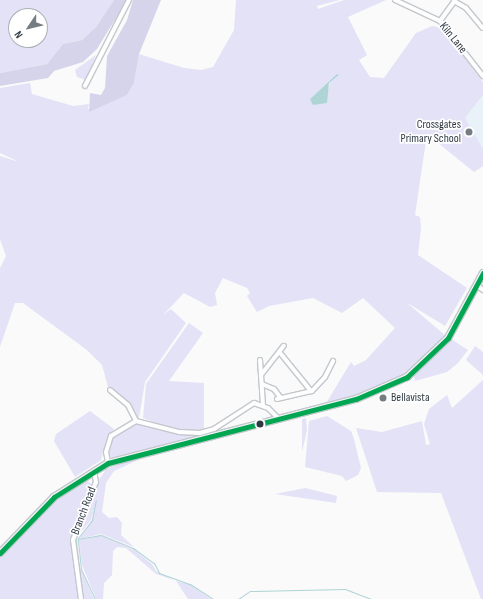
<!DOCTYPE html>
<style>
body{margin:0}
#map{position:relative;width:483px;height:599px;overflow:hidden;background:#fafafa;font-family:"Sofia Sans Condensed",sans-serif}
div>[style]{position:absolute}
.built>*{inset:0;background:#eaf2f9}
.green>*{inset:0;background:#e3e2f7}
.forest>*{inset:0;background:#d6d4ea}
.water>*{inset:0;background:#aed4d6}
.stream>*{height:1px;margin:-0.5px;padding:0 0.5px;transform-origin:0.5px;border-radius:0.5px;background:#aed4d6}
.roads{filter:drop-shadow(1px 0 #c3c8cc) drop-shadow(-1px 0 #c3c8cc) drop-shadow(0 1px #c3c8cc) drop-shadow(0 -1px #c3c8cc)}
.minor>*{height:4px;margin:-2px;padding:0 2px;transform-origin:2px;border-radius:2px;background:#fefefe}
.secondary>*{height:6px;margin:-3px;padding:0 3px;transform-origin:3px;border-radius:3px;background:#f3f4f7}
.bus-1>*{height:5px;margin:-2.5px;padding:0 2.5px;transform-origin:2.5px;border-radius:2.5px;background:#00a651}
.dots>*{width:11px;height:11px;translate:-50% -50%;box-sizing:border-box;border:2px solid #fff;border-radius:50%}
span{translate:-50% -50%;white-space:nowrap;text-align:center;line-height:1.15;-webkit-text-stroke:3.5px #fff;paint-order:stroke}
.street-label{font-size:12px;color:#2e3a43}
.poi-label{font-size:12px;color:#2e3a43}
.right{translate:-100% -50%;text-align:right}
.left{translate:0 -50%;text-align:left}
.north{position:absolute;left:8px;top:8px;width:40px;height:40px;box-sizing:border-box;background:#fff;border:1px solid #abb0b4;border-radius:50%;rotate:235deg;font-size:11px;font-weight:700;line-height:16px;text-align:center;color:#2e3a43}
.north::after{content:'';display:block;margin:auto;width:14px;height:18px;background:#757d83;clip-path:polygon(50% 0,100% 100%,50% 72%,0 100%)}
</style>
<div id="map">
<div class="built">
<i style="clip-path:polygon(483px 95px,483px 166px,474px 172px,465px 118px)"></i>
</div>
<div class="green">
<i style="clip-path:polygon(evenodd,0 0,114px 0,96px 27px,82px 40px,63px 44px,47px 64px,0 73px,0 0,16px 16px,40px 16px,40px 40px,16px 40px,16px 16px)"></i>
<i style="clip-path:polygon(evenodd,236px 0,340px 0,317px 6px,318px 9px,344px 0,386px 0,348px 17px,367px 55px,359px 60px,370px 77px,384px 78px,416px 33px,432px 26px,443px 28px,483px 82px,483px 95px,465px 118px,483px 149px,483px 166px,474px 172px,427px 134px,415px 215px,420px 217px,421px 229px,418px 255px,467px 288px,445px 326px,406px 302px,446px 336px,409px 372px,384px 386px,325px 405px,351px 362px,354px 366px,366px 360px,395px 328px,363px 298px,342px 313px,313px 298px,269px 306px,257px 312px,247px 296px,250px 293px,247px 288px,223px 278px,215px 293px,217px 305px,210px 307px,184px 293px,163px 315px,171px 309px,186px 323px,145px 382px,139px 418px,108px 387px,102px 365px,87px 350px,23px 303px,15px 303px,0 347px,0 268px,6px 256px,0 239px,0 156px,19px 162px,0 153px,0 88px,30px 83px,32px 94px,73px 106px,89px 104px,88px 109px,127px 95px,134px 83px,139px 54px,184px 68px,201px 70px,213px 67px,234px 30px,236px 0,337px 74px,339px 75px,330px 82px,328px 91px,310px 99px,337px 74px)"></i>
<i style="clip-path:polygon(96px 55px,86px 80px,77px 77px,75px 70px)"></i>
<i style="clip-path:polygon(189px 323px,203px 333px,169px 381px,204px 383px,204px 430px,195px 432px,177px 431px,143px 418px,146px 384px)"></i>
<i style="clip-path:polygon(451px 339px,468px 350px,458px 363px,447px 372px,415px 381px,414px 376px)"></i>
<i style="clip-path:polygon(475px 346px,483px 352px,483px 375px,466px 360px)"></i>
<i style="clip-path:polygon(483px 380px,483px 599px,481px 599px,441px 493px,377px 492px,356px 428px,382px 432px,422px 421px,426px 445px,430px 444px,424px 424px,429px 409px,447px 395px,452px 408px)"></i>
<i style="clip-path:polygon(90px 411px,114px 429px,106px 441px,101px 460px,75px 477px,54px 441px,56px 434px)"></i>
<i style="clip-path:polygon(327px 416px,351px 431px,354px 439px,361px 468px,358px 475px,346px 481px,342px 476px,305px 467px,309px 421px)"></i>
<i style="clip-path:polygon(306px 418px,307px 430px,302px 452px,302px 419px)"></i>
<i style="clip-path:polygon(139px 422px,193px 435px,194px 438px,109px 458px,111px 437px)"></i>
<i style="clip-path:polygon(151px 454px,114px 471px,106px 483px,102px 512px,109px 518px,117px 517px,122px 523px,121px 535px,134px 547px,101px 534px,79px 539px,92px 520px,97px 499px,91px 520px,77px 537px,80px 566px,94px 599px,83px 599px,74px 541px,95px 486px,106px 469px)"></i>
<i style="clip-path:polygon(86px 480px,93px 485px,70px 539px,79px 599px,0 599px,0 557px,50px 505px)"></i>
<i style="clip-path:polygon(305px 488px,337px 496px,336px 503px,275px 494px)"></i>
<i style="clip-path:polygon(101px 535px,132px 548px,152px 564px,156px 571px,174px 580px,156px 574px,126px 548px,117px 547px,113px 551px,112px 575px,104px 583px,103px 599px,96px 599px,82px 565px,79px 540px)"></i>
<i style="clip-path:polygon(176px 581px,189px 584px,211px 599px,188px 599px)"></i>
</div>
<div class="forest">
<i style="clip-path:polygon(114px 0,127px 0,97px 49px,83px 62px,54px 71px,48px 78px,0 86px,0 73px,47px 64px,63px 44px,82px 40px,96px 27px)"></i>
<i style="clip-path:polygon(133px 0,161px 0,139px 54px,134px 83px,127px 95px,89px 112px,90px 93px,101px 95px,105px 88px,107px 56px,127px 20px)"></i>
</div>
<div class="water">
<i style="clip-path:polygon(337px 74px,339px 75px,329px 83px,327px 103px,313px 105px,310px 99px)"></i>
</div>
<div class="stream">
<i style="left:78px;top:538px;width:23px;rotate:-52deg"></i>
<i style="left:92px;top:520px;width:20px;rotate:-79deg"></i>
<i style="left:95px;top:599px;width:33px;rotate:-115deg"></i>
<i style="left:81px;top:569px;width:30px;rotate:-96deg"></i>
<i style="left:78px;top:539px;width:23px;rotate:-10deg"></i>
<i style="left:101px;top:535px;width:35px;rotate:22deg"></i>
<i style="left:133px;top:548px;width:26px;rotate:36deg"></i>
<i style="left:154px;top:563px;width:11px;rotate:63deg"></i>
<i style="left:159px;top:573px;width:33px;rotate:20deg"></i>
<i style="left:190px;top:584px;width:27px;rotate:33deg"></i>
<i style="left:238px;top:599px;width:14px;rotate:-34deg"></i>
<i style="left:250px;top:591px;width:95px;rotate:-1.2deg"></i>
<i style="left:345px;top:589px;width:28px;rotate:21deg"></i>
</div>
<div class="roads">
<div class="minor">
<i style="left:395px;top:0;width:50px;rotate:25deg"></i>
<i style="left:440px;top:21px;width:70px;rotate:52deg"></i>
<i style="left:454px;top:1px;width:14px;rotate:30deg"></i>
<i style="left:466px;top:8px;width:26px;rotate:50deg"></i>
<i style="left:440px;top:21px;width:26px;rotate:-54deg"></i>
<i style="left:85px;top:86px;width:97px;rotate:-62.9deg"></i>
<i style="left:477px;top:285px;width:8px;rotate:40deg"></i>
<i style="left:281px;top:354px;width:48px;rotate:51deg"></i>
<i style="left:260px;top:360px;width:45px;rotate:86.2deg"></i>
<i style="left:261px;top:375px;width:37px;rotate:-52deg"></i>
<i style="left:262px;top:384px;width:13px;rotate:23deg"></i>
<i style="left:274px;top:389px;width:10px;rotate:53deg"></i>
<i style="left:110px;top:390px;width:23px;rotate:40deg"></i>
<i style="left:128px;top:405px;width:18px;rotate:63deg"></i>
<i style="left:277px;top:399px;width:36px;rotate:-13deg"></i>
<i style="left:312px;top:391px;width:19px;rotate:-47deg"></i>
<i style="left:325px;top:377px;width:18px;rotate:-63deg"></i>
<i style="left:108px;top:463px;width:11px;rotate:-100deg"></i>
<i style="left:106px;top:452px;width:17px;rotate:-73deg"></i>
<i style="left:111px;top:436px;width:29px;rotate:-31deg"></i>
<i style="left:136px;top:421px;width:44px;rotate:14.3deg"></i>
<i style="left:179px;top:432px;width:21px;rotate:3deg"></i>
<i style="left:200px;top:433px;width:15px;rotate:-16deg"></i>
<i style="left:214px;top:429px;width:48px;rotate:-33deg"></i>
<i style="left:254px;top:403px;width:15px;rotate:20deg"></i>
<i style="left:268px;top:408px;width:16px;rotate:45deg"></i>
<i style="left:81px;top:599px;width:60px;rotate:-97.7deg"></i>
<i style="left:73px;top:540px;width:62px;rotate:-68.4deg"></i>
<i style="left:96px;top:482px;width:11px;rotate:-100deg"></i>
</div>
<div class="secondary">
<i style="left:0;top:553px;width:78px;rotate:-46deg"></i>
<i style="left:54px;top:497px;width:64px;rotate:-32.2deg"></i>
<i style="left:108px;top:463px;width:256px;rotate:-14.5deg"></i>
<i style="left:356px;top:399px;width:56px;rotate:-23.3deg"></i>
<i style="left:407px;top:377px;width:57px;rotate:-43.6deg"></i>
<i style="left:448px;top:338px;width:74px;rotate:-61.7deg"></i>
</div>
</div>
<div class="bus-1">
<i style="left:0;top:553px;width:78px;rotate:-46deg"></i>
<i style="left:54px;top:497px;width:64px;rotate:-32.2deg"></i>
<i style="left:108px;top:463px;width:256px;rotate:-14.5deg"></i>
<i style="left:356px;top:399px;width:56px;rotate:-23.3deg"></i>
<i style="left:407px;top:377px;width:57px;rotate:-43.6deg"></i>
<i style="left:448px;top:338px;width:74px;rotate:-61.7deg"></i>
</div>
<div class="dots">
<i style="left:469px;top:132px;background:#757d83"></i>
<i style="left:383px;top:398px;background:#757d83"></i>
<i style="left:260px;top:424px;background:#2e3a43"></i>
</div>
<div class="street-label">
<span style="left:453px;top:38px;rotate:51deg">Kiln Lane</span>
<span style="left:84px;top:511px;rotate:-69deg">Branch Road</span>
</div>
<div class="poi-label">
<span class="right" style="left:461px;top:132px">Crossgates<br>Primary School</span>
<span class="left" style="left:391px;top:398px">Bellavista</span>
</div>
<div class="north">N</div>
</div>
